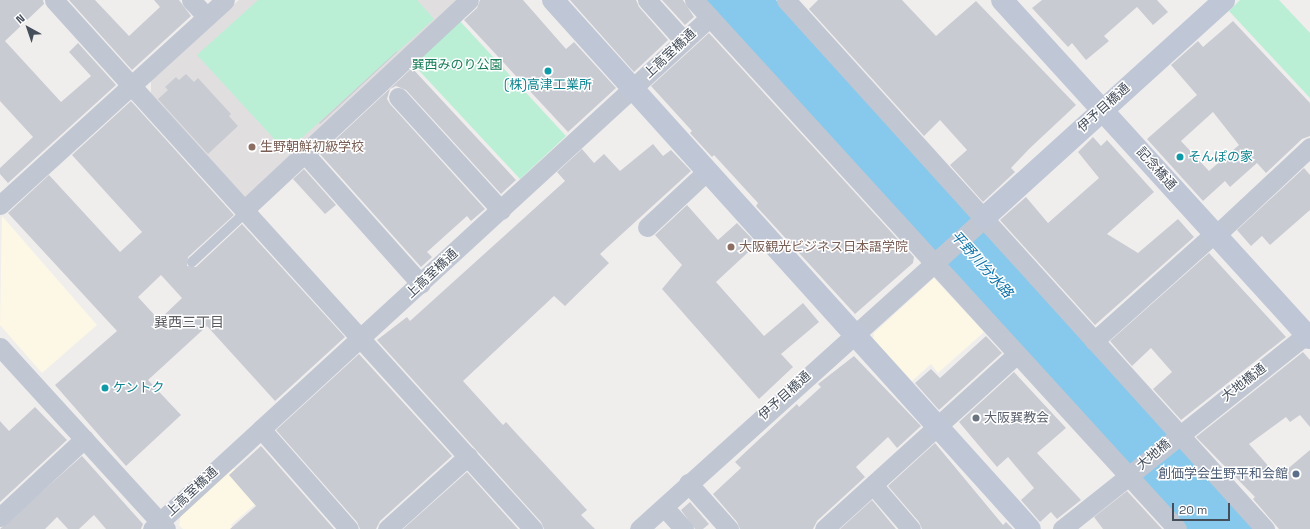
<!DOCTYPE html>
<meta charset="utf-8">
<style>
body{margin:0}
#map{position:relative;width:1310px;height:529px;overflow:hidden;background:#f0eded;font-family:"Space Grotesk","Noto Sans JP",sans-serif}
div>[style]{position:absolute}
.commercial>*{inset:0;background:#fcf8e5}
.education>*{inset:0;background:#e1dedf}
.green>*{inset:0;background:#baefd6}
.water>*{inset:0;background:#87c9ec}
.building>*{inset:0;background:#c9cbd3}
.lane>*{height:10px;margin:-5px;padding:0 5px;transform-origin:5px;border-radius:5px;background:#c0c7d3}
.street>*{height:19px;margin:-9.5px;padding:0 9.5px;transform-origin:9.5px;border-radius:9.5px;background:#c0c7d3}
.secondary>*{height:22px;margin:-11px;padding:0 11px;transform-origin:11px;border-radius:11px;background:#bfc7d7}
.dots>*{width:11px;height:11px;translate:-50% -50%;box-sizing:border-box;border:2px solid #fff;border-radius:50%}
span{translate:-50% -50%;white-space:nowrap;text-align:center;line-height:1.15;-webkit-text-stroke:3px #fff;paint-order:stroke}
.street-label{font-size:13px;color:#454e5b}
.park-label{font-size:13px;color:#167c57}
.culture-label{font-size:13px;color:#0d838f}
.left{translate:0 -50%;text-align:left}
.education-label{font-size:13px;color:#785e54}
.worship-label{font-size:13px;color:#5b616d}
.service-label{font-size:13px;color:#4e5e75}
.right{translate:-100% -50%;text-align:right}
.water-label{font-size:14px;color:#0b71a8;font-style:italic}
.neighbourhood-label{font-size:14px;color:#5a5c62}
.north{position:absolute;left:8px;top:8px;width:40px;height:40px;-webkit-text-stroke:3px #fff;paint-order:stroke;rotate:320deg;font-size:11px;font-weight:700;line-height:16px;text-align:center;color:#454e5b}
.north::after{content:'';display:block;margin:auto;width:14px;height:18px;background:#454e5b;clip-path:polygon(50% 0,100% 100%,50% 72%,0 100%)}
.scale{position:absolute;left:1172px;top:503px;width:58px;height:18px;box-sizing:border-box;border:2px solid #454e5b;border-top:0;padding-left:5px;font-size:12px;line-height:14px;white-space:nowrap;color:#454e5b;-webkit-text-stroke:3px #fff;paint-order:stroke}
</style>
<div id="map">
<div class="commercial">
<i style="clip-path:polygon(2px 216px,97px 325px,42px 373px,0 325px)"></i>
<i style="clip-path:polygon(934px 278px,984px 332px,938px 373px,931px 364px,912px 381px,873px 339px,874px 333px)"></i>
<i style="clip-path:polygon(233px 468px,260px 500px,231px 525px,233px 529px,183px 529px,179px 525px,181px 516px)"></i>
</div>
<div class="education">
<i style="clip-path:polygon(239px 0,460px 0,247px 201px,151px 93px,151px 81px)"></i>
</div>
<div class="green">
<i style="clip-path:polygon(258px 0,417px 0,434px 19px,286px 152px,197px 55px)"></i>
<i style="clip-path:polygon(1240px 0,1279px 0,1310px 33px,1310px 98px,1229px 11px)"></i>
<i style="clip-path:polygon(458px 19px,566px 136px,520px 179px,411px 62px)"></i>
</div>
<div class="water">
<i style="clip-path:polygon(704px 0,776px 0,1257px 529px,1184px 529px)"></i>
</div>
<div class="building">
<i style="clip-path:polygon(0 0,43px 0,44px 4px,5px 41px,61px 102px,91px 76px,69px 52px,78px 43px,116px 85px,8px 183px,0 174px,0 168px,33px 137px,0 101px)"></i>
<i style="clip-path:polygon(69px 0,95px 0,129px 36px,160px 7px,154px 0,179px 0,191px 16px,132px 70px)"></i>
<i style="clip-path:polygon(480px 0,523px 0,566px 49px,574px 42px,616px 88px,568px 132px,464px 20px,477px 8px)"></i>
<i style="clip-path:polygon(570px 0,636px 0,639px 7px,668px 40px,634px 72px)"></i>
<i style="clip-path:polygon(662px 0,683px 0,694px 17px,685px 25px)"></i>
<i style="clip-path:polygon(818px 0,902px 0,936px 36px,976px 1px,1076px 105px,1029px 149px,1011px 168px,1015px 172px,983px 202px,950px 165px,967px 150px,940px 120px,924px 136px,809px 9px)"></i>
<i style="clip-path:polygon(1042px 0,1157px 0,1168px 12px,1153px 25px,1137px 7px,1104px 36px,1109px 41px,1086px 60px,1072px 43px,1068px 47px,1032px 8px)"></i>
<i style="clip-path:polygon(evenodd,1233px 21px,1310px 103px,1310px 136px,1302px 139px,1266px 173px,1257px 163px,1230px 187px,1225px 181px,1203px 201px,1147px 139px,1197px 95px,1171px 65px,1198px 41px,1203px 47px,1233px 21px,1213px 112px,1239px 145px,1209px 171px,1181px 141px,1213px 112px)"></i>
<i style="clip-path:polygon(709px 33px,914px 257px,913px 263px,855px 314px,756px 206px,758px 203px,714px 155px,712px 157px,690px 133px,692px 131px,651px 86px)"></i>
<i style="clip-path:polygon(397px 51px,397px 52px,320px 124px,319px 123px)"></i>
<i style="clip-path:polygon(412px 68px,516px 180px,501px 194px,406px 90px,396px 86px,390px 89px,387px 99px,390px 104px,485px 209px,471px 221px,467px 216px,427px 252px,432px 257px,421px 267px,320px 154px)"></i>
<i style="clip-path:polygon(186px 74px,194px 82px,198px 78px,231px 114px,229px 116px,238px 126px,208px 154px,158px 99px,168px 90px,165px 87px,176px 77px,179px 80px)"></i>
<i style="clip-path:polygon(evenodd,131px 101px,234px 215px,188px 257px,187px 266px,196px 267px,242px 224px,345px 337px,275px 401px,207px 326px,148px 380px,181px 415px,126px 466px,55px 385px,117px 331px,8px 213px,49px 175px,120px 252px,142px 232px,72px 155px,131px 101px,161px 275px,182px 298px,159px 320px,138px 297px,161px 275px)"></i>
<i style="clip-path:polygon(1093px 137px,1101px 146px,1107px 140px,1154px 192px,1107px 234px,1138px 253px,1178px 219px,1194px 237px,1095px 325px,1000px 220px,1026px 197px,1048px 223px,1099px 178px,1078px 152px)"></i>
<i style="clip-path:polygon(653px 144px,663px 156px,671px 150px,691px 171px,600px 254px,609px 263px,565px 306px,554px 296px,463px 381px,503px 425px,506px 422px,587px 510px,581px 515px,595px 529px,544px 529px,541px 522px,377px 340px,407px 317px,410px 321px,565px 181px,557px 172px,582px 149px,594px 163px,604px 154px,620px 171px)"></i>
<i style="clip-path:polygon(1304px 168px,1310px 175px,1310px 210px,1270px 245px,1262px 236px,1251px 246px,1237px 230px)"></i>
<i style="clip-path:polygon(304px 169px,336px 205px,325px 214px,293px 179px)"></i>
<i style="clip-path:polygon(687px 205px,718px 240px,737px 223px,757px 244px,716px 282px,764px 336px,803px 303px,819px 322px,781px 354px,793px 367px,759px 399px,662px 289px,682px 265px,655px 235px)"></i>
<i style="clip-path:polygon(1209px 253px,1286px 337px,1181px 420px,1153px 389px,1172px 372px,1151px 348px,1132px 366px,1110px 341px)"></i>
<i style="clip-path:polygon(986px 336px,1002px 353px,939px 410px,915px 383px,931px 369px,940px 378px)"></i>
<i style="clip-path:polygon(1303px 352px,1310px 360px,1310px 427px,1300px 415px,1290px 422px,1286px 417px,1249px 444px,1278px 477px,1310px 450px,1310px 529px,1279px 529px,1253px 499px,1255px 497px,1196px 437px)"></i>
<i style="clip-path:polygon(359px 354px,452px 456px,380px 521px,376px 529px,360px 529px,357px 522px,276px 430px)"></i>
<i style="clip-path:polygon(854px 356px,921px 426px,897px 448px,888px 437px,856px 467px,865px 477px,817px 521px,813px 529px,740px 529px,737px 522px,713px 494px,741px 468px,735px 462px,797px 404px,799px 407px,821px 387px,818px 384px)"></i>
<i style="clip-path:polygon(1014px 372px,1066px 428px,1037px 453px,1081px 500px,1057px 519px,1051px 512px,1040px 522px,1021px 500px,1034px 488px,1008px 457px,997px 467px,959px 422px)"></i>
<i style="clip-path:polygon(35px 407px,67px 440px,0 502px,0 421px,9px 431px)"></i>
<i style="clip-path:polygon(935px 443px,1003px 525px,1006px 522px,1013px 529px,922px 529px,919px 522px,888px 486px)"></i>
<i style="clip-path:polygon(261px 446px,334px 529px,230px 529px,256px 506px,229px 475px)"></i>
<i style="clip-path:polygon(82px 456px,143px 524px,141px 529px,106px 529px,94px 515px,79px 529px,68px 529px,57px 517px,45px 529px,0 529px)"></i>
<i style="clip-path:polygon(467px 472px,518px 529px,403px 529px)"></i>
<i style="clip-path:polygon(1127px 491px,1162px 529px,1103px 529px,1094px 517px)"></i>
<i style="clip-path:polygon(872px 500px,896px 529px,840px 529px)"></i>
<i style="clip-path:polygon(690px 502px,709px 524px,703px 529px,695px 529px,681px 510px)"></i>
</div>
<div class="lane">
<i style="left:192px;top:262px;width:75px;rotate:-42.8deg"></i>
</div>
<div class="street">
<i style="left:54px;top:0;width:714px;rotate:47.84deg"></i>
<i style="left:191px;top:0;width:23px;rotate:47deg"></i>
<i style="left:647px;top:0;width:55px;rotate:47.9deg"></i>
<i style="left:694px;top:0;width:716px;rotate:47.6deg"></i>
<i style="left:786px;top:0;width:714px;rotate:47.84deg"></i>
<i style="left:398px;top:97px;width:153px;rotate:47.7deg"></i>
<i style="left:305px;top:154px;width:174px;rotate:48.3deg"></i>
<i style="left:0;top:205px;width:304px;rotate:-42.3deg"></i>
<i style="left:245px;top:209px;width:306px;rotate:-43deg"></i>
<i style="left:647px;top:227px;width:82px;rotate:-43deg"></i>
<i style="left:1216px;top:235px;width:129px;rotate:-43.1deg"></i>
<i style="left:1094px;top:341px;width:162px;rotate:-41.8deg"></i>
<i style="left:0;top:347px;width:246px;rotate:47.6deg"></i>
<i style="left:261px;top:429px;width:133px;rotate:48.7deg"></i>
<i style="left:688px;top:483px;width:62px;rotate:48.3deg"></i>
<i style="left:873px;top:485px;width:58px;rotate:49.2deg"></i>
<i style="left:664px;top:507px;width:30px;rotate:48deg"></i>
<i style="left:0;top:517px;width:115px;rotate:-42.9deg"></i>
<i style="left:152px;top:529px;width:757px;rotate:-42.54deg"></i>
<i style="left:387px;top:529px;width:109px;rotate:-42deg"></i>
<i style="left:639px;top:529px;width:464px;rotate:-42deg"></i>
<i style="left:824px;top:529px;width:259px;rotate:-42.2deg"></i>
<i style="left:1062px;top:529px;width:317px;rotate:-38.5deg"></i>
</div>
<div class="secondary">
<i style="left:553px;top:0;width:712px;rotate:47.96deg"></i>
<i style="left:1002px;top:0;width:457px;rotate:47.7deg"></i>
<i style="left:984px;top:218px;width:324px;rotate:-42.2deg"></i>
</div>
<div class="dots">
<i style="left:548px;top:71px;background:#0f9aa8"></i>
<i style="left:252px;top:147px;background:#8d6e63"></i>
<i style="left:1180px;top:157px;background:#0f9aa8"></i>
<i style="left:731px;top:247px;background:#8d6e63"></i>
<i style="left:105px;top:388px;background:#0f9aa8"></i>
<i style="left:976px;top:418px;background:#6b7280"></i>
<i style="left:1296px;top:474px;background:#5c6f8a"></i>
</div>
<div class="street-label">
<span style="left:670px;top:54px;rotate:-43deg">上高室橋通</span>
<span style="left:1104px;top:108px;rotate:-42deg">伊予目橋通</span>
<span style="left:1156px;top:169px;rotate:48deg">記念橋通</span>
<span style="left:432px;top:274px;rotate:-43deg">上高室橋通</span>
<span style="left:1244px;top:383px;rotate:-38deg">大地橋通</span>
<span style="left:785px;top:396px;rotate:-42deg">伊予目橋通</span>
<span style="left:1154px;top:455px;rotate:-40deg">大地橋</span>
<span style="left:192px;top:492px;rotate:-43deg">上高室橋通</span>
</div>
<div class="park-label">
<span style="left:457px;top:65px">巽西みのり公園</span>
</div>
<div class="culture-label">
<span style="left:548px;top:85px">(株)高津工業所</span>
<span class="left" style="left:1188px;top:157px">そんぽの家</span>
<span class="left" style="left:113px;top:388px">ケントク</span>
</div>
<div class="education-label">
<span class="left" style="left:260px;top:147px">生野朝鮮初級学校</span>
<span class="left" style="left:739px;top:247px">大阪観光ビジネス日本語学院</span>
</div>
<div class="worship-label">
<span class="left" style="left:984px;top:418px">大阪巽教会</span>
</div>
<div class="service-label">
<span class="right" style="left:1288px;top:474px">創価学会生野平和会館</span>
</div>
<div class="water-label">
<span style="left:982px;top:264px;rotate:48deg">平野川分水路</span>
</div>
<div class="neighbourhood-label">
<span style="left:189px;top:322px">巽西三丁目</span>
</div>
<div class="north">N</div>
<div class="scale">20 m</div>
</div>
